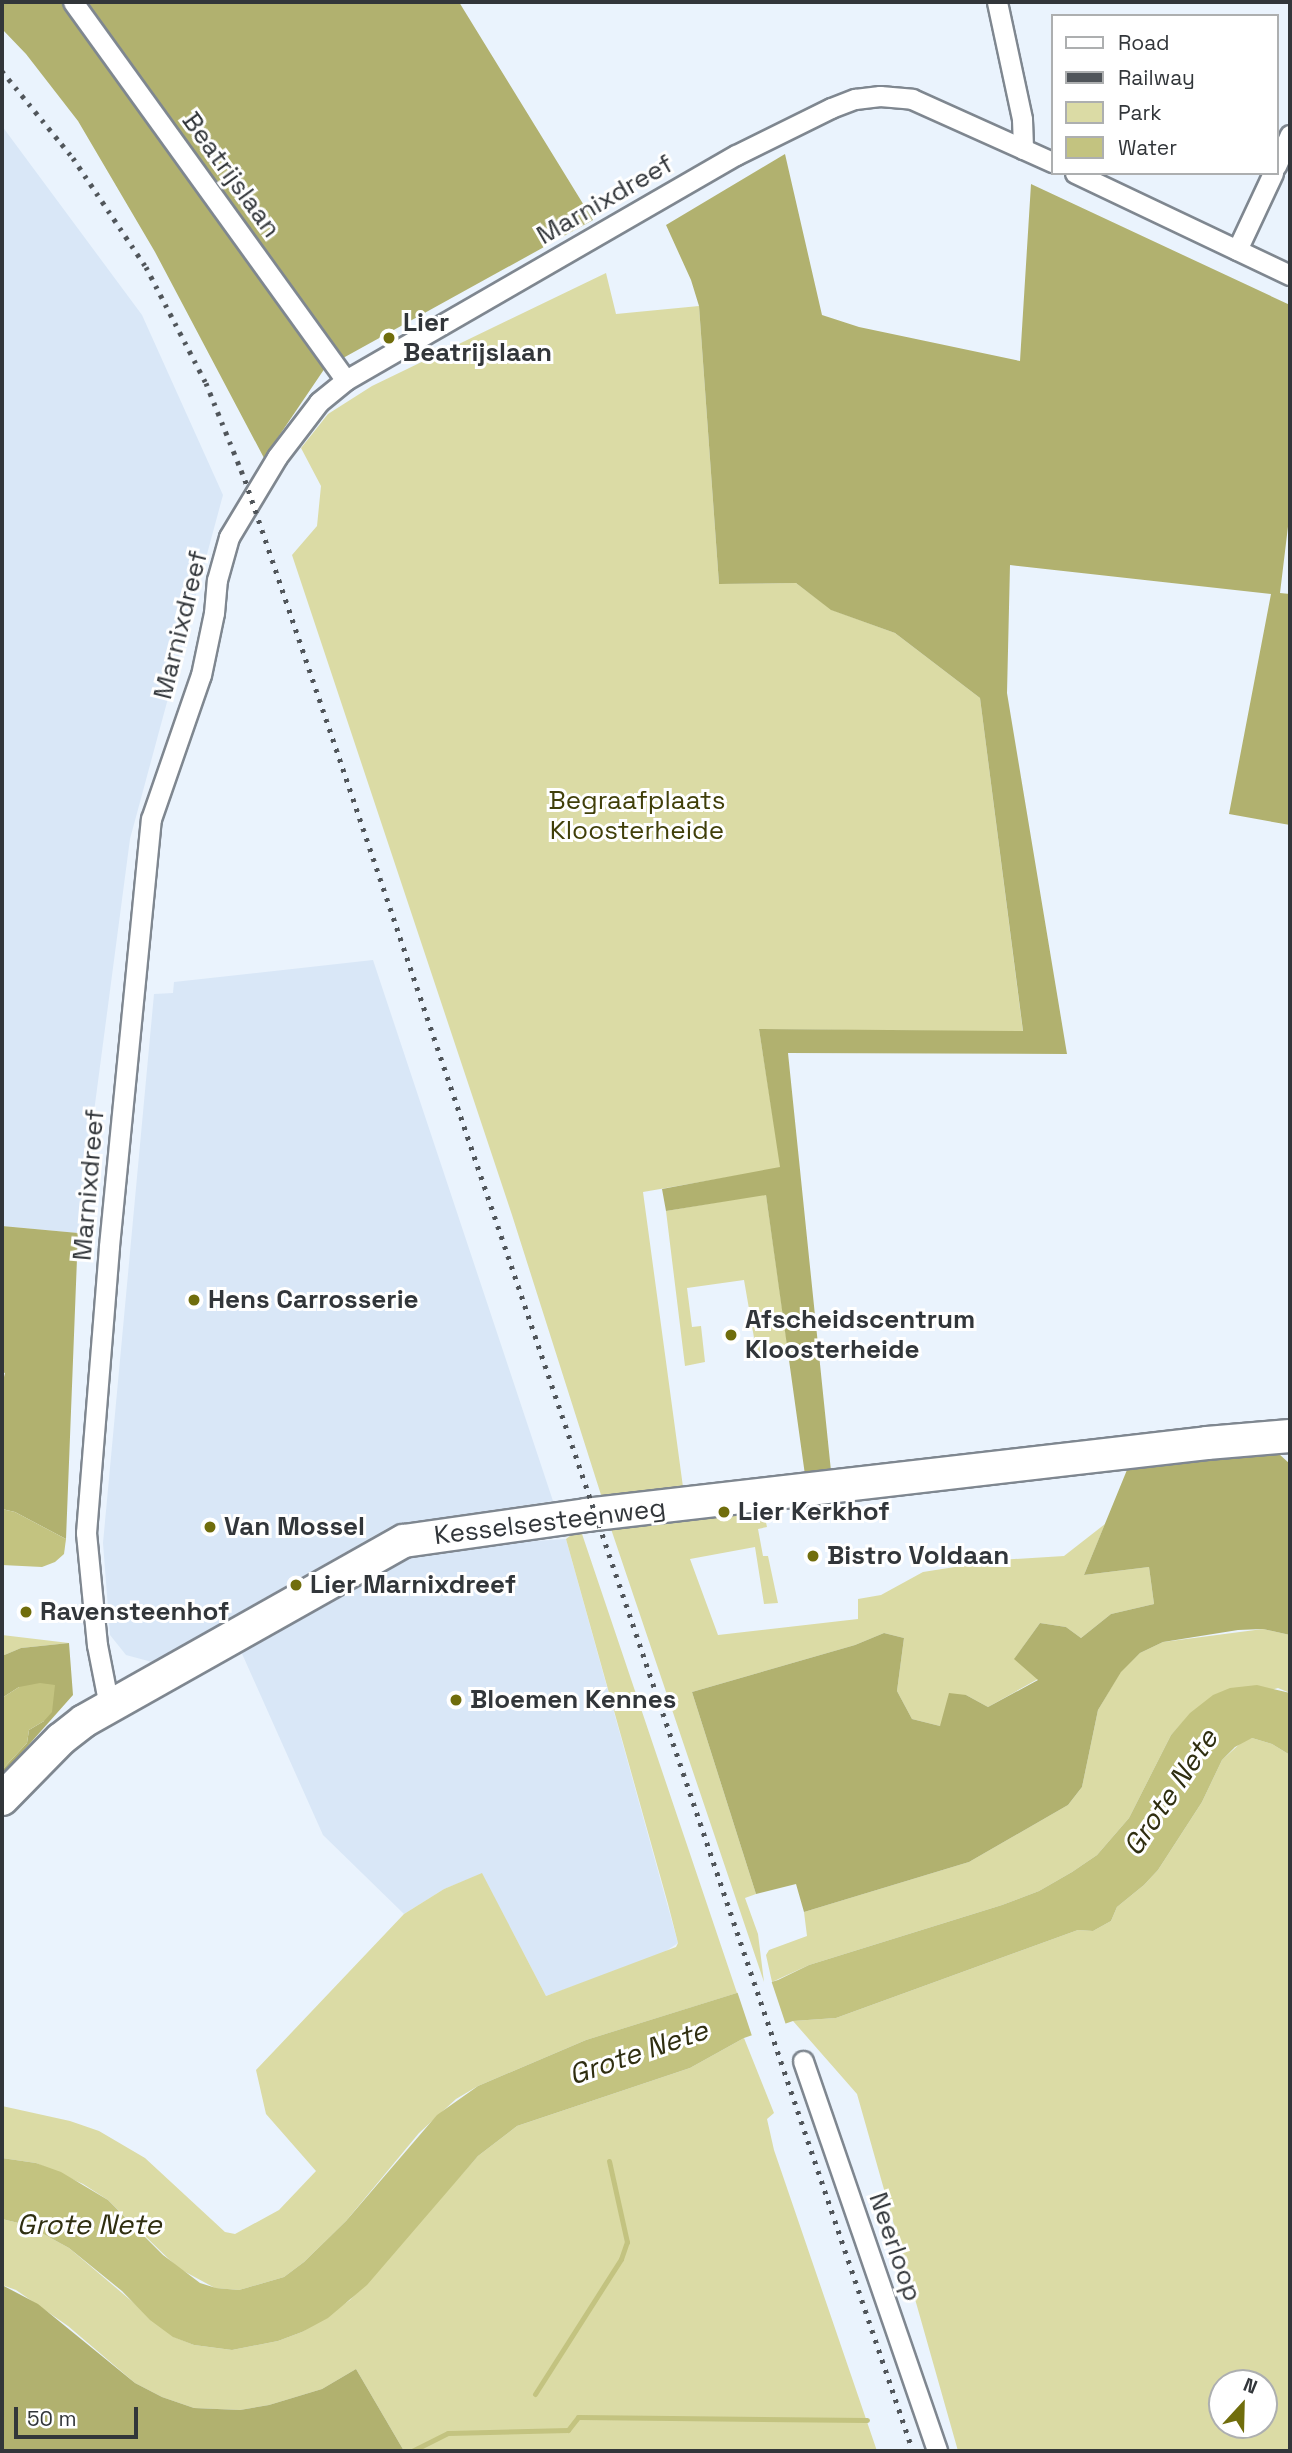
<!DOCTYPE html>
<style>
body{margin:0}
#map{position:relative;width:1292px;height:2453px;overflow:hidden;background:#eaf3fd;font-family:"Space Grotesk",sans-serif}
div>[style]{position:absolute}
.built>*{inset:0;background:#d9e7f7}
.green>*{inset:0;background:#dbdba5}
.forest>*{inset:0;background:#b1b16f}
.water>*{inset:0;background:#c3c380}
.pier>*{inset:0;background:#eaf3fd}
.stream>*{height:5px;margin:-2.5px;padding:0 2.5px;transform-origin:2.5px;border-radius:2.5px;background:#c3c380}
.roads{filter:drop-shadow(2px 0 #7f8790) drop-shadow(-2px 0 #7f8790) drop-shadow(0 2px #7f8790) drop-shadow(0 -2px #7f8790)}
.street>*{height:19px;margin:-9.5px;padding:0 9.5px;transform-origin:9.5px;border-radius:9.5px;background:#fff}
.primary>*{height:32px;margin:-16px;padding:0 16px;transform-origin:16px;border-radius:16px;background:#fff}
.rail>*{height:5px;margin-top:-2.5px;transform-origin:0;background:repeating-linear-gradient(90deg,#50555a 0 3.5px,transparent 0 10.5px)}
.dots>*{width:19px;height:19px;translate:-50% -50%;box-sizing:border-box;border:4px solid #fff;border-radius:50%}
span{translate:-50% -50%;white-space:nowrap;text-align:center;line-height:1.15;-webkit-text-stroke:6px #fff;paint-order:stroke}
.street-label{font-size:26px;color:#32363a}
.poi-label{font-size:26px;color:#32363a;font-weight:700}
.left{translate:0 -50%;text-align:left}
.park-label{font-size:26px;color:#403f09}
.water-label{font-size:28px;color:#2f2e10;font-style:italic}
.frame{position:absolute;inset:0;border:4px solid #32363a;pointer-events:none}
.legend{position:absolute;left:1051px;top:14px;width:228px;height:161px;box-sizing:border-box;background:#fff;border:2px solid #adafb0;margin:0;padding:9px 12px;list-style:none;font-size:21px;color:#32363a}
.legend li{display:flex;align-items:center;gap:14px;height:35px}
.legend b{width:35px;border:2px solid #adafb0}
.north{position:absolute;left:1208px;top:2369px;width:70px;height:70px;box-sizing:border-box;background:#fff;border:2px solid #adafb0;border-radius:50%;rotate:22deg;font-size:19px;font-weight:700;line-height:28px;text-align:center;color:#32363a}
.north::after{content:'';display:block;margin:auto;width:24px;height:32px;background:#706d0c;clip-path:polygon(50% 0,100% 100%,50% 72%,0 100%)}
.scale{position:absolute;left:14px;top:2407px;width:124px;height:32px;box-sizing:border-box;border:4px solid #32363a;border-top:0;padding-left:9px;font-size:21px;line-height:24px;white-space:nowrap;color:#32363a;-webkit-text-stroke:5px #fff;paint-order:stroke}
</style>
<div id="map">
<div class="built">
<i style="clip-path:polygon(2px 126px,142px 315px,223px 495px,130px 839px,78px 1233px,2px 1226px)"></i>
<i style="clip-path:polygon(373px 960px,553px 1501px,393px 1525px,152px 1662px,126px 1655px,110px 1635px,103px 1543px,154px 994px,173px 993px,174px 982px)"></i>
<i style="clip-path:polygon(566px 1539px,678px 1943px,660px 1955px,546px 1996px,482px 1874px,444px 1889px,404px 1914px,323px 1835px,239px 1647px,390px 1559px,427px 1548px)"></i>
</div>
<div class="green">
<i style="clip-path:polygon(606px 273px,616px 314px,699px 306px,719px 584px,796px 583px,832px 610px,895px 633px,980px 698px,1023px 1032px,759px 1029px,781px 1168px,643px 1192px,683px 1487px,602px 1498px,512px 1215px,292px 555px,317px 526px,321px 486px,301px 448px,328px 414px,372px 386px)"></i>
<i style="clip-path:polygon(766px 1194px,788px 1350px,757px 1355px,744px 1280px,687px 1288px,692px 1327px,701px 1326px,705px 1362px,685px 1366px,666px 1211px)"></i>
<i style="clip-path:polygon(762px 1504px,767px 1527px,758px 1529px,763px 1556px,768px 1556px,778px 1603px,764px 1604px,755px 1547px,690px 1559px,718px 1635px,858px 1619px,858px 1599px,881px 1595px,923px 1572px,999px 1560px,1064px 1556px,1105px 1524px,1084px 1575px,1149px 1567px,1154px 1604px,1111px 1614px,1081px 1638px,1066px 1627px,1040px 1623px,1015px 1658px,1038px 1679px,988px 1707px,966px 1695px,940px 1726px,912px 1719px,897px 1691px,904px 1638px,884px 1633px,855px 1645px,692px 1692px,756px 1894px,745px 1898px,758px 1934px,764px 1982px,609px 1523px)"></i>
<i style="clip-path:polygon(580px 1528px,737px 1993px,586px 2040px,478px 2086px,456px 2099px,419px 2133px,346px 2221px,304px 2262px,284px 2277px,239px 2290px,215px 2288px,178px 2268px,108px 2200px,83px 2184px,36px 2163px,2px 2158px,2px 2106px,70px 2121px,99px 2131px,145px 2158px,225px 2232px,235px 2234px,279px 2210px,316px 2171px,266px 2114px,256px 2070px,404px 1914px,444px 1889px,482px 1873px,546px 1996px,676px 1947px,678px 1943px,668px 1904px,566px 1539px)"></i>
<i style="clip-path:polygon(1263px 1629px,1290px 1635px,1290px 1693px,1278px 1688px,1191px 1713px,1171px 1735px,1129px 1818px,1097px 1855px,1072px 1872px,1039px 1891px,1002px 1905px,809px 1965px,772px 1982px,766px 1955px,769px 1950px,807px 1936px,804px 1912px,969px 1862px,1068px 1805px,1082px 1787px,1098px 1710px,1121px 1671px,1140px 1653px,1163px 1642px)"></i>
<i style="clip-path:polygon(2px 1635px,69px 1643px,21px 1648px,2px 1656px)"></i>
<i style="clip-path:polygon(evenodd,1252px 1738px,1272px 1744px,1290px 1755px,1290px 2451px,958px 2451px,857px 2094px,793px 2021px,836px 2018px,1078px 1930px,1093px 1931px,1111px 1921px,1117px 1907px,1144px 1885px,1158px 1870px,1202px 1802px,1222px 1760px,1244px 1740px,1252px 1738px,1222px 2383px,1264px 2383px,1264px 2425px,1222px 2425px,1222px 2383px)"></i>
<i style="clip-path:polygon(744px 2038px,774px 2113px,767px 2119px,774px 2150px,877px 2451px,404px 2451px,356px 2369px,322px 2389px,269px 2405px,240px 2410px,194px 2408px,162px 2397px,135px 2383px,68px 2326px,16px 2290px,2px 2285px,2px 2219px,27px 2225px,69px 2248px,174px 2337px,194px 2345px,232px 2350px,278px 2341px,302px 2332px,350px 2300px,478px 2156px,517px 2126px,690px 2068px)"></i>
</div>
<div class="forest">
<i style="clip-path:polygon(2px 2px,459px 2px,593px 220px,325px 368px,264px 458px,155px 252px,78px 121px,26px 54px,2px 29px)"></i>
<i style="clip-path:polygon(785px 154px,822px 315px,859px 327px,1020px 361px,1031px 184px,1290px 305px,1290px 510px,1280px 593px,1290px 594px,1290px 825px,1229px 814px,1271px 594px,1010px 565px,1007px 693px,1067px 1054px,788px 1053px,831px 1471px,805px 1475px,766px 1195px,666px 1211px,662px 1189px,780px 1167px,759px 1029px,1023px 1031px,980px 698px,895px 633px,831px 610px,796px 583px,719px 584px,699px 306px,691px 280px,666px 225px)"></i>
<i style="clip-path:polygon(2px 1226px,78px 1233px,66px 1539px,15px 1512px,2px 1509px,2px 1385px,5px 1373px,2px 1372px)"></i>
<i style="clip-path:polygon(1279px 1454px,1290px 1464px,1290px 1635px,1263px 1629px,1238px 1630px,1163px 1642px,1140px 1653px,1121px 1672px,1098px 1710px,1082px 1787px,1068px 1805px,969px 1862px,804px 1912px,796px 1884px,756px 1894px,692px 1692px,855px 1645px,884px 1633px,904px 1638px,897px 1691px,912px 1719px,940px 1726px,949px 1693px,966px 1695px,988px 1707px,1038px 1680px,1014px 1659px,1040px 1623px,1066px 1627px,1081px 1638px,1111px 1614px,1154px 1604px,1149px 1567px,1084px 1575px,1129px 1465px)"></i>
<i style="clip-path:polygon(69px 1643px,73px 1695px,2px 1775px,2px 1770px,27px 1743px,29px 1730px,44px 1721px,19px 1687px,2px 1698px,2px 1656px,21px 1648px)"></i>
<i style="clip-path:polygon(2px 2285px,38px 2304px,135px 2383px,162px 2397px,194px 2408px,240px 2410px,269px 2405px,322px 2389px,356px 2369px,404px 2451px,2px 2451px)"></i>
</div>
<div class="water">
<i style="clip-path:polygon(2px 1509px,15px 1512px,66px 1539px,64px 1554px,55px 1562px,42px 1567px,2px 1565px)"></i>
<i style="clip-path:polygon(40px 1683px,55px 1685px,52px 1712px,44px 1721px,29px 1730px,27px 1743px,2px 1770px,2px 1698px,19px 1687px)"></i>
<i style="clip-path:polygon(1257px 1685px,1290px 1693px,1290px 1755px,1272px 1744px,1252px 1738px,1235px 1747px,1222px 1760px,1202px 1802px,1158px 1870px,1144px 1885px,1117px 1907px,1111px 1921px,1093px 1931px,1078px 1930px,836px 2018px,793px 2021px,744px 2038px,690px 2068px,517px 2126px,478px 2156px,367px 2285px,328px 2318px,302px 2332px,278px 2341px,232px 2350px,194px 2345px,173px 2337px,150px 2320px,122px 2291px,69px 2248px,27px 2225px,2px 2219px,2px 2158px,36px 2163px,61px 2172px,108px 2200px,163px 2255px,200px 2283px,216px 2288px,239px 2290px,284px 2277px,304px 2262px,346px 2221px,437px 2115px,478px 2086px,586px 2040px,778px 1980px,809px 1965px,1002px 1905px,1039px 1891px,1072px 1872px,1097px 1855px,1129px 1818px,1171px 1735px,1190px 1713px,1213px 1695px,1230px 1688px)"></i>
</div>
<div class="pier">
<i style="clip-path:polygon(771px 1980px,786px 2025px,752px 2036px,737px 1991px)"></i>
</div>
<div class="stream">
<i style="left:535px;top:2394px;width:160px;rotate:-57.5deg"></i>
<i style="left:621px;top:2259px;width:18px;rotate:-71deg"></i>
<i style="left:627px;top:2242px;width:83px;rotate:-102.5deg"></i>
<i style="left:412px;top:2451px;width:40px;rotate:-26.6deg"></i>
<i style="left:448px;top:2433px;width:120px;rotate:-1.4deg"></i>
<i style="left:568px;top:2430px;width:16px;rotate:-52deg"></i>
<i style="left:578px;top:2417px;width:289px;rotate:0.6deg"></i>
</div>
<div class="roads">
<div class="street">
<i style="left:73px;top:2px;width:466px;rotate:54.2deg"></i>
<i style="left:997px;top:2px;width:120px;rotate:77.9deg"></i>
<i style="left:1022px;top:119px;width:30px;rotate:88deg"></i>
<i style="left:1276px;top:166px;width:34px;rotate:-66deg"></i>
<i style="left:1075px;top:173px;width:238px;rotate:25.4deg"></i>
<i style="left:1237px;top:250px;width:85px;rotate:-64.9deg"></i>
<i style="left:109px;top:1706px;width:62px;rotate:-101.1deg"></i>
<i style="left:97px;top:1645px;width:113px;rotate:-95.6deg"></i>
<i style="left:86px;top:1533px;width:288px;rotate:-85.4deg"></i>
<i style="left:109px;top:1246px;width:429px;rotate:-84.4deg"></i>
<i style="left:151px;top:819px;width:152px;rotate:-70.9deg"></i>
<i style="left:201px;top:675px;width:63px;rotate:-78.2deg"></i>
<i style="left:214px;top:613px;width:33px;rotate:-85deg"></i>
<i style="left:217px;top:580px;width:45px;rotate:-74.4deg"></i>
<i style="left:229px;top:537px;width:93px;rotate:-59deg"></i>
<i style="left:277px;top:457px;width:69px;rotate:-52.6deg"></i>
<i style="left:319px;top:402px;width:35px;rotate:-39deg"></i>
<i style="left:346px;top:380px;width:450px;rotate:-30deg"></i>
<i style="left:736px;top:155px;width:106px;rotate:-26.3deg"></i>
<i style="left:831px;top:108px;width:26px;rotate:-21deg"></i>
<i style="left:855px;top:99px;width:25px;rotate:-7deg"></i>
<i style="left:880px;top:96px;width:32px;rotate:5deg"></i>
<i style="left:912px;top:99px;width:154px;rotate:24.2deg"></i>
<i style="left:803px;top:2061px;width:412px;rotate:71deg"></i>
</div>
<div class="primary">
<i style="left:2px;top:1799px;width:84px;rotate:-45.5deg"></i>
<i style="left:61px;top:1739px;width:29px;rotate:-38deg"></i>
<i style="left:84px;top:1721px;width:367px;rotate:-29.4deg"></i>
<i style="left:404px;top:1541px;width:184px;rotate:-8.1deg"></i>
<i style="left:586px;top:1515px;width:625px;rotate:-6.61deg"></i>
<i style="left:1207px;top:1443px;width:83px;rotate:-4.8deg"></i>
</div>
</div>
<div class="rail">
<i style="left:2px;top:71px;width:112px;rotate:50.8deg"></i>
<i style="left:73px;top:158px;width:131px;rotate:56.2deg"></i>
<i style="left:146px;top:267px;width:131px;rotate:62.7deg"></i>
<i style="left:206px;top:383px;width:105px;rotate:68.1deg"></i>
<i style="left:245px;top:480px;width:2081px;rotate:71.28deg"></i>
</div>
<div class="dots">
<i style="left:389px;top:338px;background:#706d0c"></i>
<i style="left:194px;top:1300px;background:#706d0c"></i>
<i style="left:731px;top:1335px;background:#706d0c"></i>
<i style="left:724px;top:1512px;background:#706d0c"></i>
<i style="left:210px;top:1527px;background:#706d0c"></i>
<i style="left:813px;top:1556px;background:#706d0c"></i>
<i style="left:296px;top:1585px;background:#706d0c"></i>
<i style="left:26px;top:1612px;background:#706d0c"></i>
<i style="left:456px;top:1700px;background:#706d0c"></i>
</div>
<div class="street-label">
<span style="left:231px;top:175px;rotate:54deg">Beatrijslaan</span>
<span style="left:605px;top:200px;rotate:-30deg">Marnixdreef</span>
<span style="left:181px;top:625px;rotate:-76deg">Marnixdreef</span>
<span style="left:89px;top:1185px;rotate:-85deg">Marnixdreef</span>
<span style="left:550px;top:1522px;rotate:-7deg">Kesselsesteenweg</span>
<span style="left:895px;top:2247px;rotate:71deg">Neerloop</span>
</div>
<div class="poi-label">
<span class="left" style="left:403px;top:338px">Lier<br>Beatrijslaan</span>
<span class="left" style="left:208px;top:1300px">Hens Carrosserie</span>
<span class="left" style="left:745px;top:1335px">Afscheidscentrum<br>Kloosterheide</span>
<span class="left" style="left:738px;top:1512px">Lier Kerkhof</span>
<span class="left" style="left:224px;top:1527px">Van Mossel</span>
<span class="left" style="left:827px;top:1556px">Bistro Voldaan</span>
<span class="left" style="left:310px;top:1585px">Lier Marnixdreef</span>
<span class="left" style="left:40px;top:1612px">Ravensteenhof</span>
<span class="left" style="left:470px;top:1700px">Bloemen Kennes</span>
</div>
<div class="park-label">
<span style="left:637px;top:816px">Begraafplaats<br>Kloosterheide</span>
</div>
<div class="water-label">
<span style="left:1170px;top:1792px;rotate:-56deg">Grote Nete</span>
<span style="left:638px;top:2052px;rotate:-19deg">Grote Nete</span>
<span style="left:89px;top:2224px">Grote Nete</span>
</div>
<div class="frame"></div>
<ul class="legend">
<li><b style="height:9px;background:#fff"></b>Road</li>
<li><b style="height:9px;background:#50555a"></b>Railway</li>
<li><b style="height:19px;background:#dbdba5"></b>Park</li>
<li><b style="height:19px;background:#c3c380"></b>Water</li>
</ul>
<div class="north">N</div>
<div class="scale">50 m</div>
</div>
